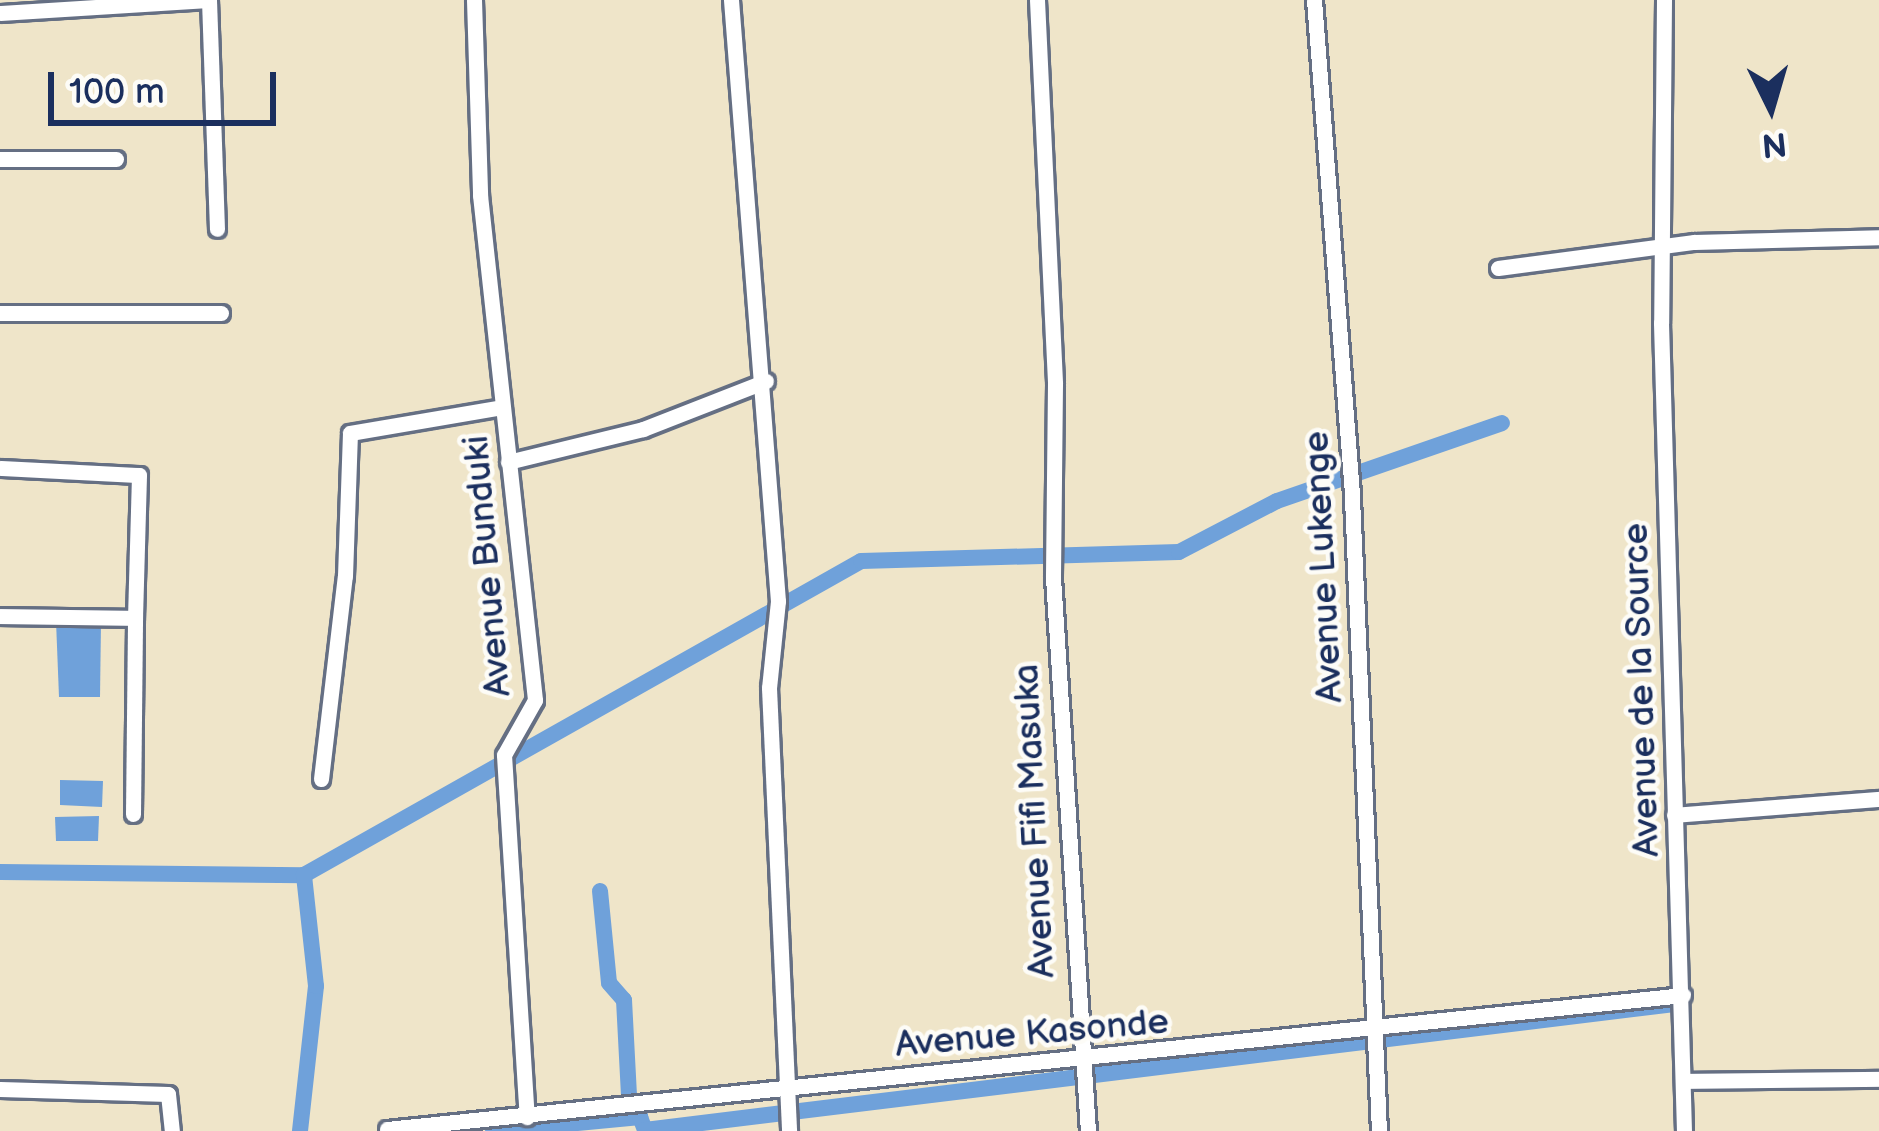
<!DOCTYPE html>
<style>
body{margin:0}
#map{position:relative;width:1879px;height:1131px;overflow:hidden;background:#efe5c9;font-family:"Balsamiq Sans",sans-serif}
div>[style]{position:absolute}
.water>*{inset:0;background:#6fa1da}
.canal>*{height:16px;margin:-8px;padding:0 8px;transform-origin:8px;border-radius:8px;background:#6fa1da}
.roads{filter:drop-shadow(3px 0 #656f83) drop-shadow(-3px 0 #656f83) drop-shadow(0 3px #656f83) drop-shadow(0 -3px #656f83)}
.street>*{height:15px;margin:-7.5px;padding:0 7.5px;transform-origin:7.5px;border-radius:7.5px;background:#fff}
span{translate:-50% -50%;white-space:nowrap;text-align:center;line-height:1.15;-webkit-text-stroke:9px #fdfcf7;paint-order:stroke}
.street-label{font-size:36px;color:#1b2f5e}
.north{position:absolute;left:1711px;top:48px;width:120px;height:120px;-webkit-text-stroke:9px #fdfcf7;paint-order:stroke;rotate:175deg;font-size:33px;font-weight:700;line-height:48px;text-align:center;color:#1b2f5e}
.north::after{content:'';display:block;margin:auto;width:42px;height:54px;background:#1b2f5e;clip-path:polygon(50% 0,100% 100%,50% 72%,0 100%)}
.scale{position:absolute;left:48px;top:72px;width:228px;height:54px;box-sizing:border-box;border:6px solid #1b2f5e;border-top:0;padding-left:15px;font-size:36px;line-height:42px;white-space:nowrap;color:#1b2f5e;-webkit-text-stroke:9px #fdfcf7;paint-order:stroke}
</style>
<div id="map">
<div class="water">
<i style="clip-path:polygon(56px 621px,101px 622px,100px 697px,59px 697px)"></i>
<i style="clip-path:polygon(60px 780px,103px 781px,102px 807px,60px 805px)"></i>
<i style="clip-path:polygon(99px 816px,98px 841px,56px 841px,55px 817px)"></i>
</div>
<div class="canal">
<i style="left:0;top:872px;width:304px;rotate:0.6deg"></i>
<i style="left:304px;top:875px;width:639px;rotate:-29.41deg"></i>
<i style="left:861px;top:561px;width:318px;rotate:-1.6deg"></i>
<i style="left:1179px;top:552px;width:110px;rotate:-27.5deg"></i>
<i style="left:1277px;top:501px;width:238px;rotate:-19.1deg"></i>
<i style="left:600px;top:891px;width:92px;rotate:84.4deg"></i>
<i style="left:609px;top:983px;width:23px;rotate:49deg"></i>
<i style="left:624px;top:1000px;width:96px;rotate:87deg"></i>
<i style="left:629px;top:1096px;width:23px;rotate:61deg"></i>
<i style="left:300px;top:1131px;width:146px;rotate:-83.7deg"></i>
<i style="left:316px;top:986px;width:112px;rotate:-96.2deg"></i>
<i style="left:493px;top:1131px;width:148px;rotate:-5.4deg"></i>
<i style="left:640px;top:1117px;width:14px;rotate:69deg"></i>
<i style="left:645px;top:1130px;width:1037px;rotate:-6.98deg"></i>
</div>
<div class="roads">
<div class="street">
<i style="left:209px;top:0;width:229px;rotate:88deg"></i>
<i style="left:474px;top:0;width:195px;rotate:88.2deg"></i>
<i style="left:480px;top:195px;width:508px;rotate:83.78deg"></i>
<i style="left:535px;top:700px;width:63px;rotate:119.4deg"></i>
<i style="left:504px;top:755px;width:363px;rotate:86.4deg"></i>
<i style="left:731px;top:0;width:603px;rotate:85.53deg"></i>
<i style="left:778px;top:601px;width:87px;rotate:95.9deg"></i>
<i style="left:769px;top:688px;width:443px;rotate:87.4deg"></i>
<i style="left:1037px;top:0;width:384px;rotate:87.3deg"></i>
<i style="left:1055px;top:384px;width:193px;rotate:90.6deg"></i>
<i style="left:1053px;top:577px;width:555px;rotate:86.39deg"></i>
<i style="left:1314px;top:0;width:499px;rotate:85.6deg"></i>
<i style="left:1352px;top:498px;width:634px;rotate:87.56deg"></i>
<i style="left:1664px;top:0;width:323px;rotate:90.5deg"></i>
<i style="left:1661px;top:323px;width:808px;rotate:88.37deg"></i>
<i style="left:0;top:13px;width:209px;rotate:-3.6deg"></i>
<i style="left:0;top:159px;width:116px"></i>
<i style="left:1498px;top:268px;width:198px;rotate:-7.6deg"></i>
<i style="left:1694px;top:242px;width:185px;rotate:-1.5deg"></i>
<i style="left:0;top:313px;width:221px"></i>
<i style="left:508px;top:462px;width:139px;rotate:-13.7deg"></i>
<i style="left:643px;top:429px;width:132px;rotate:-21.3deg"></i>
<i style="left:0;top:468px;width:139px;rotate:2.9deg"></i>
<i style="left:139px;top:475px;width:143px;rotate:91.6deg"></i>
<i style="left:135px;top:618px;width:135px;rotate:-179.2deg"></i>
<i style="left:321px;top:779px;width:204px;rotate:-83.3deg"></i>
<i style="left:345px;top:576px;width:143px;rotate:-88deg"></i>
<i style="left:350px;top:433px;width:154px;rotate:-9.7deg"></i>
<i style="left:133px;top:814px;width:196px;rotate:-89.4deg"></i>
<i style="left:1674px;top:815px;width:206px;rotate:-4.5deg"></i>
<i style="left:1683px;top:1081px;width:196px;rotate:-0.6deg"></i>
<i style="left:0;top:1089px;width:168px;rotate:1.7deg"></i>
<i style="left:168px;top:1094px;width:37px;rotate:84deg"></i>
<i style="left:387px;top:1129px;width:1303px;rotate:-5.9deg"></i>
</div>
</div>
<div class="street-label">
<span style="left:488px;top:566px;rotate:-95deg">Avenue Bunduki</span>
<span style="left:1324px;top:567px;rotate:-93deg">Avenue Lukenge</span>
<span style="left:1642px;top:690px;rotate:-92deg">Avenue de la Source</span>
<span style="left:1035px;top:821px;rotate:-93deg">Avenue Fifi Masuka</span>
<span style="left:1032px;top:1034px;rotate:-5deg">Avenue Kasonde</span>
</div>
<div class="north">N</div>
<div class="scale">100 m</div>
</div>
